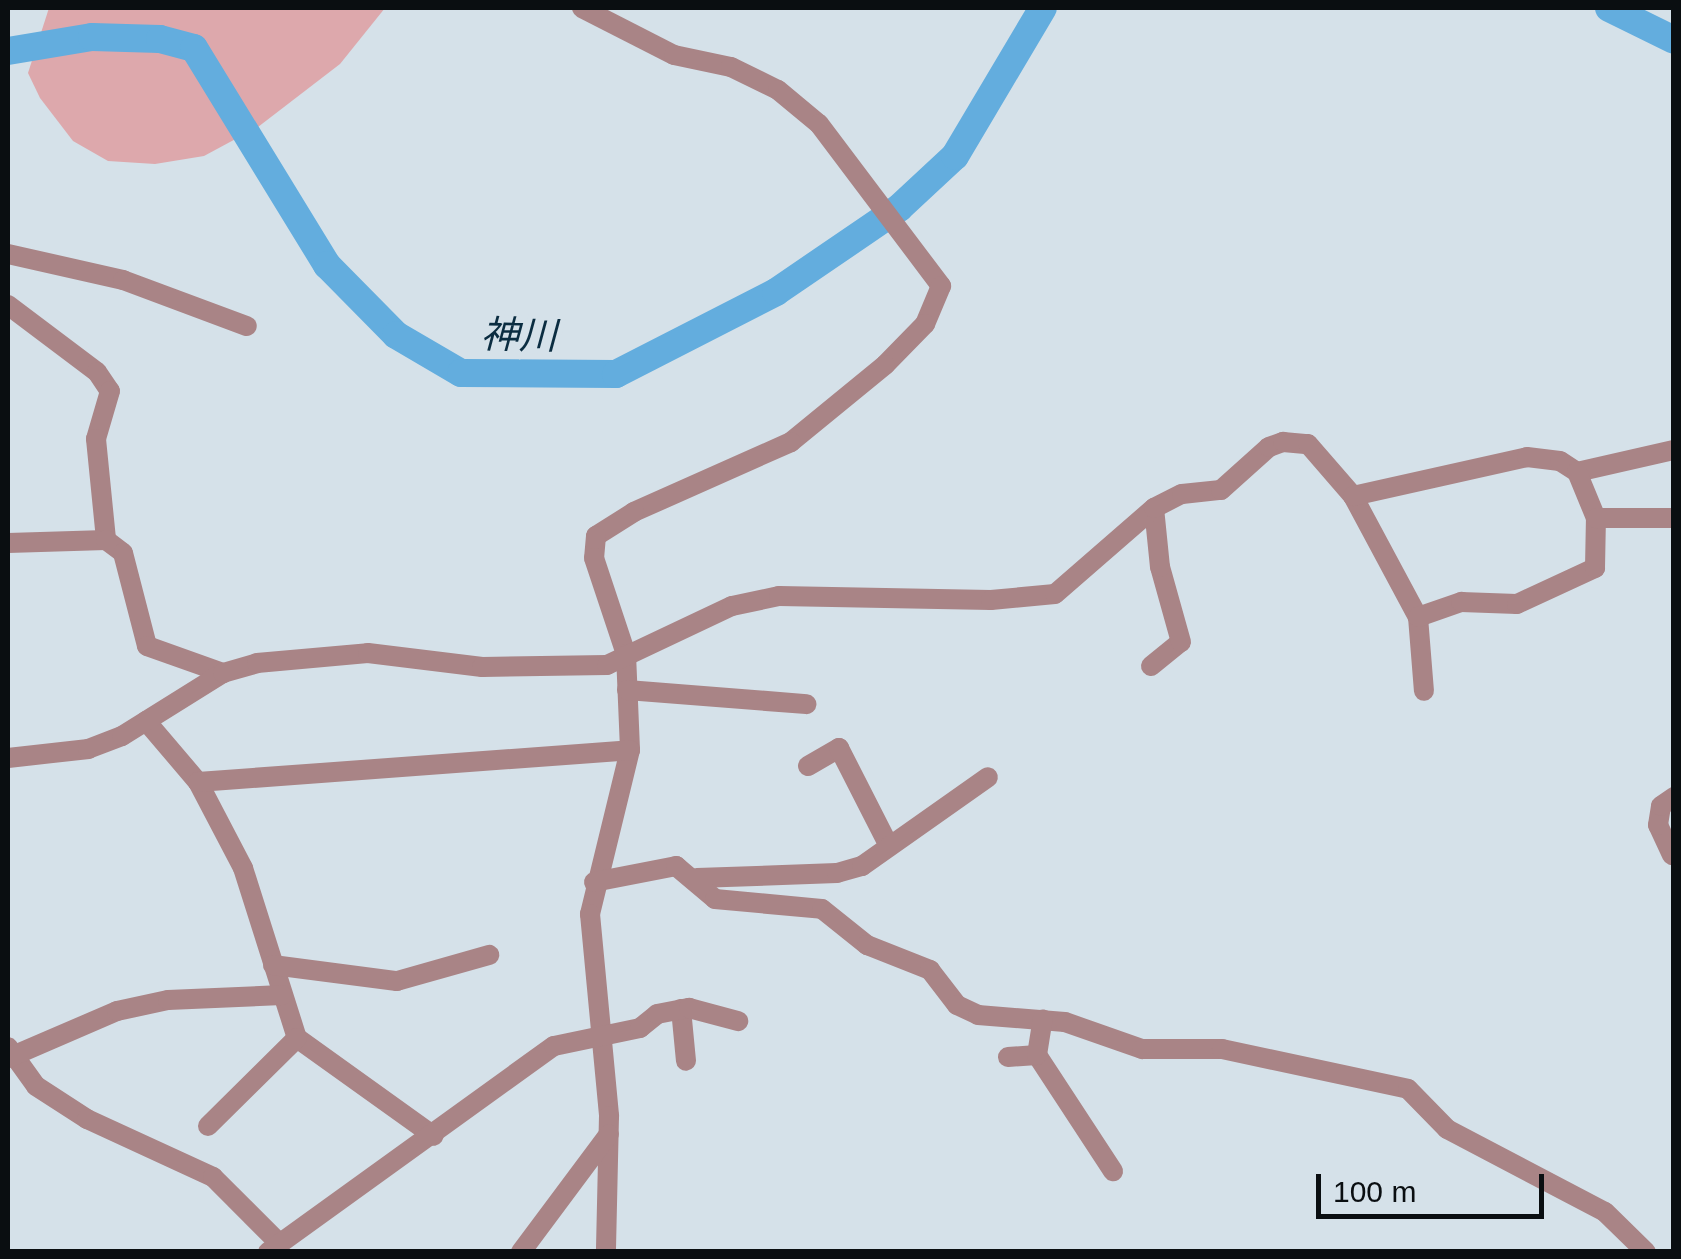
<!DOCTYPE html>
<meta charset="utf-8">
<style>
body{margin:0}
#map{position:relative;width:1681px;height:1259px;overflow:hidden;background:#d5e1e9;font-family:Arial,"Noto Sans JP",sans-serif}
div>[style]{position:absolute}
.green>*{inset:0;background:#dda8ac}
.river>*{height:28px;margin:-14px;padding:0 14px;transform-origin:14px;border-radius:14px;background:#63adde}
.minor>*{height:20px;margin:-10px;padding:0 10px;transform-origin:10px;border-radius:10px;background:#a98486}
span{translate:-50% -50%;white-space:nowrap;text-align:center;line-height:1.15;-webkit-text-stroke:10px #d5e1e9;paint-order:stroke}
.water-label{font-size:38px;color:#0b2d41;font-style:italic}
.frame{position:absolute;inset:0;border:10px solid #0a0e11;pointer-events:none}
.scale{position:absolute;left:1316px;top:1174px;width:228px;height:45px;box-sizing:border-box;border:5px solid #0a0e11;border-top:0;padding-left:12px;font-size:30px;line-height:35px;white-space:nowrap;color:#0a0e11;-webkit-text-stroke:8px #d5e1e9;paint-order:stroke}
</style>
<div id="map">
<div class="green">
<i style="clip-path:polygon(49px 8px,385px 8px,340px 64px,258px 127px,204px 156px,155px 164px,108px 161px,73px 141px,40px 98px,28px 73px)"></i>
</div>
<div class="river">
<i style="left:1609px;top:8px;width:72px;rotate:26.2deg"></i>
<i style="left:8px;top:51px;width:85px;rotate:-9.5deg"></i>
<i style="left:92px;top:37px;width:68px;rotate:1.7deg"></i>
<i style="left:160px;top:39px;width:35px;rotate:15deg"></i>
<i style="left:194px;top:48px;width:255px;rotate:58.5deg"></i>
<i style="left:327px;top:265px;width:98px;rotate:45.4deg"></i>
<i style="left:396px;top:335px;width:75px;rotate:30.3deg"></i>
<i style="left:461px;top:373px;width:155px;rotate:0.4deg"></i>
<i style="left:616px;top:374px;width:180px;rotate:-27.1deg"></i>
<i style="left:776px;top:292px;width:149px;rotate:-34.3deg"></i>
<i style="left:899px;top:208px;width:76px;rotate:-42.9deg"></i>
<i style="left:955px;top:156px;width:172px;rotate:-59.3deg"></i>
</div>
<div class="minor">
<i style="left:582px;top:8px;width:103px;rotate:27.1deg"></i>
<i style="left:674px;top:55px;width:58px;rotate:11.9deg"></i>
<i style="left:731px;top:67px;width:52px;rotate:26.1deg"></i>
<i style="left:778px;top:90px;width:53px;rotate:39.7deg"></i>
<i style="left:819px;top:124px;width:203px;rotate:53deg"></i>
<i style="left:941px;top:286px;width:41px;rotate:112.8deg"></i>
<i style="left:925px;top:324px;width:57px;rotate:134.3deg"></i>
<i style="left:885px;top:365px;width:122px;rotate:140.7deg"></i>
<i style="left:791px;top:442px;width:172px;rotate:156deg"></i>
<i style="left:634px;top:512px;width:45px;rotate:147.7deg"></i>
<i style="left:596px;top:536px;width:22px;rotate:95deg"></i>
<i style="left:594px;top:558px;width:101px;rotate:71.6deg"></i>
<i style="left:626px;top:654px;width:96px;rotate:87.6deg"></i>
<i style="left:630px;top:750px;width:169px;rotate:103.7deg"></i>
<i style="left:590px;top:914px;width:203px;rotate:84.6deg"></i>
<i style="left:609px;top:1116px;width:136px;rotate:91.3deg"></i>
<i style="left:8px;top:254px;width:118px;rotate:12.7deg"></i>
<i style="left:123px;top:280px;width:132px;rotate:20.4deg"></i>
<i style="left:8px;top:305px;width:111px;rotate:37deg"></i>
<i style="left:97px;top:372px;width:23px;rotate:56deg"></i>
<i style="left:110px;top:391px;width:50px;rotate:106.3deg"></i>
<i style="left:96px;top:439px;width:101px;rotate:84.3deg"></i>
<i style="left:1577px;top:472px;width:99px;rotate:-12.8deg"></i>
<i style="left:1353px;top:496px;width:137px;rotate:61.8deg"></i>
<i style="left:1418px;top:617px;width:74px;rotate:85.4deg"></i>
<i style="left:8px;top:543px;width:98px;rotate:-1.8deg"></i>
<i style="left:106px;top:540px;width:21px;rotate:37deg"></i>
<i style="left:123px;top:553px;width:96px;rotate:75.5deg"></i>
<i style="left:147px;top:646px;width:81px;rotate:19.6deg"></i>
<i style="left:1418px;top:617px;width:46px;rotate:-19.2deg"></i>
<i style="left:1461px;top:602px;width:56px;rotate:2deg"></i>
<i style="left:1517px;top:604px;width:86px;rotate:-24.8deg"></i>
<i style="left:1595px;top:568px;width:50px;rotate:-88.9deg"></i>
<i style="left:1151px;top:666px;width:38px;rotate:-39deg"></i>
<i style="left:1181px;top:642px;width:78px;rotate:-105.6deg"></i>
<i style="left:1160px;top:567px;width:59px;rotate:-95.8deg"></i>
<i style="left:627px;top:690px;width:180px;rotate:4.5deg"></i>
<i style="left:146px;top:721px;width:80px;rotate:49.6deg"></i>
<i style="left:198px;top:782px;width:97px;rotate:62.4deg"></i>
<i style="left:243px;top:868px;width:178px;rotate:72.4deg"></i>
<i style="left:297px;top:1038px;width:168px;rotate:35.6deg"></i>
<i style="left:8px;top:758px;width:81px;rotate:-6.4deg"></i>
<i style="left:88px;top:749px;width:36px;rotate:-21deg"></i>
<i style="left:122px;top:736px;width:119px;rotate:-32deg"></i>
<i style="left:223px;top:673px;width:35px;rotate:-16deg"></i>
<i style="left:257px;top:663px;width:111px;rotate:-5.1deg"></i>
<i style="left:368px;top:653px;width:115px;rotate:7deg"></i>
<i style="left:482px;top:667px;width:125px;rotate:-0.9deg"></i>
<i style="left:607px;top:665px;width:138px;rotate:-25.3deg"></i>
<i style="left:732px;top:606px;width:48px;rotate:-12deg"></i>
<i style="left:779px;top:596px;width:212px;rotate:1.1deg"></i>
<i style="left:991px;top:600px;width:64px;rotate:-5.4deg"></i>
<i style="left:1055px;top:594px;width:131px;rotate:-41deg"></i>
<i style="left:1154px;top:508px;width:31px;rotate:-27deg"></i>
<i style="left:1182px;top:494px;width:39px;rotate:-6deg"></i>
<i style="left:1221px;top:490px;width:64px;rotate:-41.9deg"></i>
<i style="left:1269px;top:447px;width:15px;rotate:-20deg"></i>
<i style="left:1283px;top:442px;width:25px;rotate:5deg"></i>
<i style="left:1308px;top:444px;width:69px;rotate:49.1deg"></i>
<i style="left:1353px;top:496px;width:178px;rotate:-12.6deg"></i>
<i style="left:1527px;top:457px;width:33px;rotate:7deg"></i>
<i style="left:1560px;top:461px;width:20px;rotate:33deg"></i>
<i style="left:1577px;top:472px;width:50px;rotate:67.6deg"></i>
<i style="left:1596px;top:518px;width:78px"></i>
<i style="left:808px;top:766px;width:36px;rotate:-30deg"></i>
<i style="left:839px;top:748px;width:110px;rotate:63deg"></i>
<i style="left:198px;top:782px;width:433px;rotate:-4.2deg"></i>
<i style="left:1672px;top:855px;width:33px;rotate:-115deg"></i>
<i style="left:1658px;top:825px;width:19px;rotate:-81deg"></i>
<i style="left:1661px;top:806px;width:16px;rotate:-35deg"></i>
<i style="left:697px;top:878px;width:140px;rotate:-2deg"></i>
<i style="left:837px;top:873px;width:26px;rotate:-16deg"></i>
<i style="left:862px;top:866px;width:154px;rotate:-35.2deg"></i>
<i style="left:594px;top:882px;width:84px;rotate:-11deg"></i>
<i style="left:676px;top:866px;width:51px;rotate:40.2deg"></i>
<i style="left:715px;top:899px;width:107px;rotate:5.3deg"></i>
<i style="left:822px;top:909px;width:58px;rotate:38.7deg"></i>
<i style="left:867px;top:945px;width:68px;rotate:21.6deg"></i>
<i style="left:930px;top:970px;width:44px;rotate:52.4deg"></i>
<i style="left:957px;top:1005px;width:23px;rotate:25deg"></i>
<i style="left:978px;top:1015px;width:87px;rotate:4.6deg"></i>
<i style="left:1065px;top:1022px;width:82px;rotate:19.3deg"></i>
<i style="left:1142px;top:1049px;width:80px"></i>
<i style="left:1222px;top:1049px;width:190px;rotate:12.1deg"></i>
<i style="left:1408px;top:1089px;width:56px;rotate:45.7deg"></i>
<i style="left:1447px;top:1129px;width:178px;rotate:27.7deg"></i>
<i style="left:1605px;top:1212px;width:57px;rotate:44.3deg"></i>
<i style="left:273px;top:965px;width:125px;rotate:7.4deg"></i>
<i style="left:397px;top:981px;width:96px;rotate:-15.8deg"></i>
<i style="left:681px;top:1009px;width:52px;rotate:84.5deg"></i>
<i style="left:8px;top:1047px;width:48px;rotate:54.3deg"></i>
<i style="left:36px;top:1086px;width:61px;rotate:32.9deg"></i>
<i style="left:87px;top:1119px;width:139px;rotate:24.7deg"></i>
<i style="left:213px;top:1177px;width:95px;rotate:45deg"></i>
<i style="left:1037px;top:1055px;width:139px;rotate:56.8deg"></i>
<i style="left:1008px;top:1057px;width:29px;rotate:-4deg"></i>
<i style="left:1037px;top:1055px;width:36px;rotate:-81deg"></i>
<i style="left:8px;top:1058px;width:119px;rotate:-23.3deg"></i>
<i style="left:117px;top:1011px;width:52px;rotate:-12.2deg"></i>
<i style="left:168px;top:1000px;width:114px;rotate:-2.5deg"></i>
<i style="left:208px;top:1126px;width:125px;rotate:-44.7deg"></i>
<i style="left:268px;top:1252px;width:352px;rotate:-35.8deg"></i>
<i style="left:554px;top:1046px;width:88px;rotate:-11.8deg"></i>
<i style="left:640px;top:1028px;width:22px;rotate:-39deg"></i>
<i style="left:657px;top:1014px;width:33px;rotate:-11deg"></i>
<i style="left:689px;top:1008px;width:51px;rotate:14.9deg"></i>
<i style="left:521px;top:1252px;width:147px;rotate:-53.3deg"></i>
</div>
<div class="water-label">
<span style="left:519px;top:336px;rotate:1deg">神川</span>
</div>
<div class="frame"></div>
<div class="scale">100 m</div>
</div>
